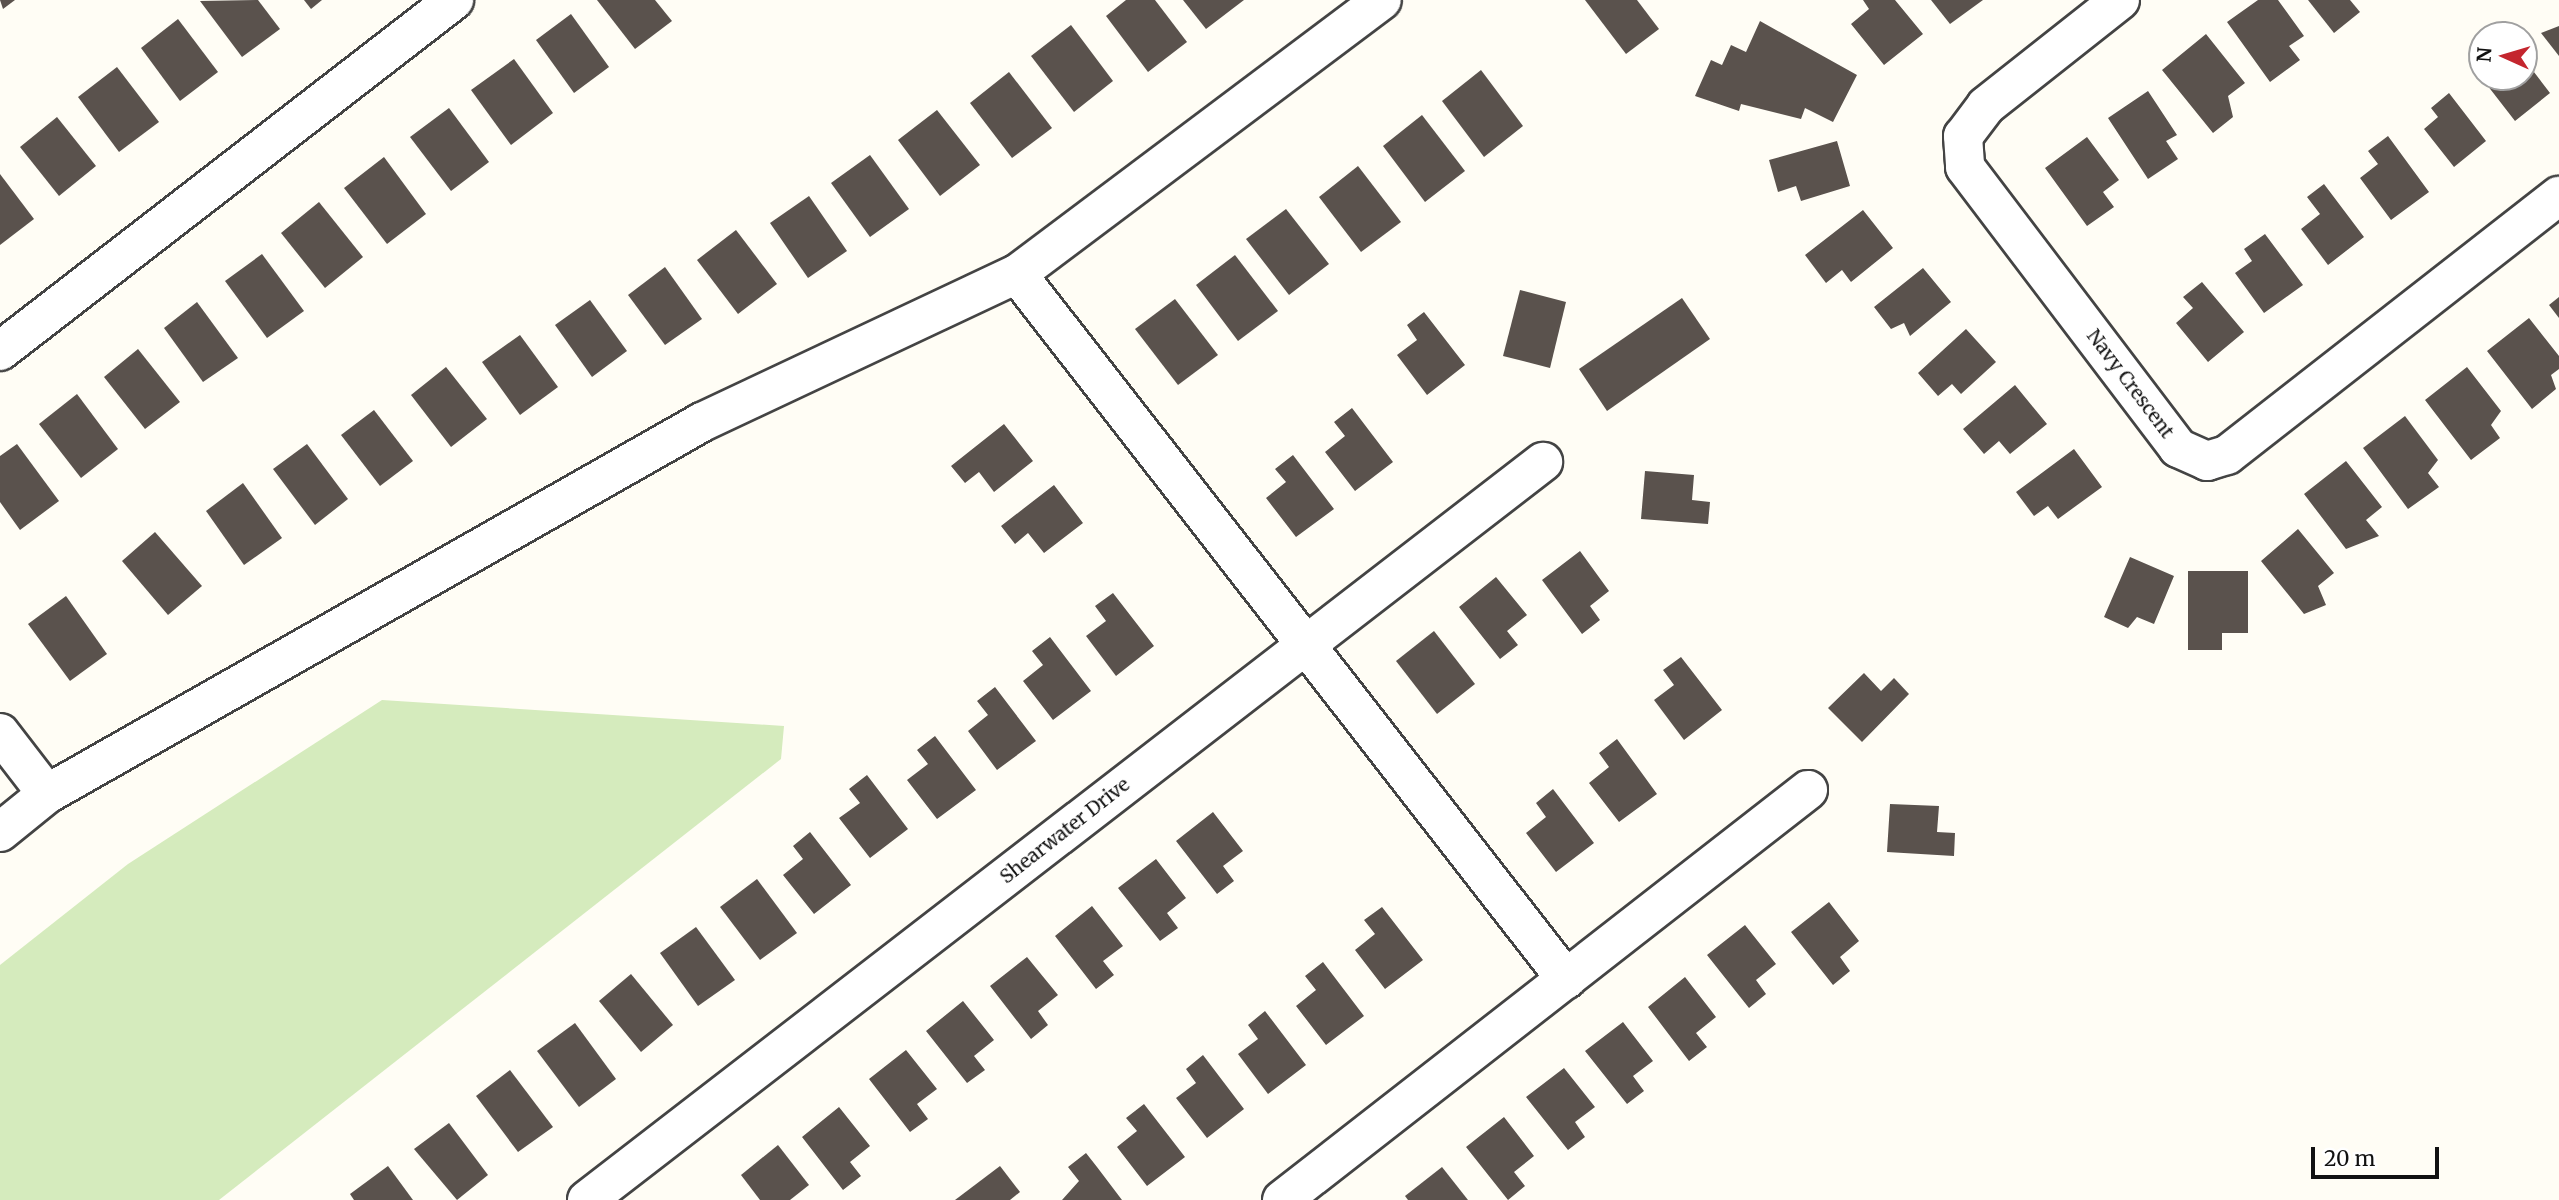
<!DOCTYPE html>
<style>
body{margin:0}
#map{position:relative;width:2559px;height:1200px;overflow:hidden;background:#fffdf5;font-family:Merriweather,serif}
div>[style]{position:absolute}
.green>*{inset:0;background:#d5ebbd}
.building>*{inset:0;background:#5a524d}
.roads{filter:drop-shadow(2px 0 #444) drop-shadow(-2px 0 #444) drop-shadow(0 2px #444) drop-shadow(0 -2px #444)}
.minor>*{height:38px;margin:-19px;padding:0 19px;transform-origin:19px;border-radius:19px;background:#fff}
span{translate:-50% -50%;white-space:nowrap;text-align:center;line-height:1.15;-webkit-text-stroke:7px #fff;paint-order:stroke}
.street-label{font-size:19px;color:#111}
.north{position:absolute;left:2468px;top:21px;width:70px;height:70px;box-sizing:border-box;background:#fff;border:2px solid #a0a0a0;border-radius:50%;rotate:274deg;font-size:19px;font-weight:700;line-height:28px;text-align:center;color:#111}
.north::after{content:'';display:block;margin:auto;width:24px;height:32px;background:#c4262e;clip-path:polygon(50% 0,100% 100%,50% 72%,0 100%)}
.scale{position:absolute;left:2311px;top:1147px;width:128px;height:32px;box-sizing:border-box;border:4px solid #111;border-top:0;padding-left:9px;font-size:21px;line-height:24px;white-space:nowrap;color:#111;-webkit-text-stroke:5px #fff;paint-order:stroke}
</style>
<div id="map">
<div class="green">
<i style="clip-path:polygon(382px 700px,784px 726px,781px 759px,219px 1200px,0 1200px,0 965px,128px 864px)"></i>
</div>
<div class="building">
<i style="clip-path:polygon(0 0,15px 0,3px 9px)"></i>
<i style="clip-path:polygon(258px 0,280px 29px,242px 57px,200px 1px)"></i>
<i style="clip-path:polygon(304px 0,322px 0,311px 9px)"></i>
<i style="clip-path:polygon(597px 0,655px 0,672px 21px,635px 49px)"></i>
<i style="clip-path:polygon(1126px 0,1155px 0,1187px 42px,1148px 72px,1106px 16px)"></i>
<i style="clip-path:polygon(1183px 0,1244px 0,1206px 29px)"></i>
<i style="clip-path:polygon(1585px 0,1637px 0,1659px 29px,1626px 54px)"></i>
<i style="clip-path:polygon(1863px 0,1895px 0,1923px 34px,1884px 65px,1851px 24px,1869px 9px)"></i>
<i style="clip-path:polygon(1931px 0,1983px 0,1950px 24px)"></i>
<i style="clip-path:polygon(2258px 0,2278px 0,2304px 36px,2289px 46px,2300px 60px,2270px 82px,2227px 22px)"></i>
<i style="clip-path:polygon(2308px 0,2350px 0,2360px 12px,2334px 33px)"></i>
<i style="clip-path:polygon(571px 14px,609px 67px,574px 93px,536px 40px)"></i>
<i style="clip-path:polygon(178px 19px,218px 72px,180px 101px,141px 48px)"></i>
<i style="clip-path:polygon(1760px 21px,1857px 75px,1833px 122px,1805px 108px,1801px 119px,1741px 104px,1739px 111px,1695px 96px,1711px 60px,1722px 65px,1731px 45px,1746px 52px)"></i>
<i style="clip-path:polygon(1071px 25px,1113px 81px,1074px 112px,1031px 56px)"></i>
<i style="clip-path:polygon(2559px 26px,2559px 56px,2541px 33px)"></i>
<i style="clip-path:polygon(2206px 34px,2245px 83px,2228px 96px,2233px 117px,2213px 133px,2162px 70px)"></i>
<i style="clip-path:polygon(514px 59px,553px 113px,511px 145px,471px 90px)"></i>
<i style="clip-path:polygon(2524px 59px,2550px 93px,2515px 121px,2484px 81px,2524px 77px)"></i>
<i style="clip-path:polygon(117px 67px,159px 122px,119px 152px,78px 97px)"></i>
<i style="clip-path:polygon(1481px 70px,1523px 126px,1484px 157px,1442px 101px)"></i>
<i style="clip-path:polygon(1009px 72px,1052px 128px,1012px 158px,970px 103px)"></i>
<i style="clip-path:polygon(2148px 91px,2177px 135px,2166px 141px,2178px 159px,2148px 179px,2108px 118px)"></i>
<i style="clip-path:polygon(2449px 93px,2486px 141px,2454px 167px,2424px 129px,2438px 117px,2431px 108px)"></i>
<i style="clip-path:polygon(449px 108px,489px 162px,451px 191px,410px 137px)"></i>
<i style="clip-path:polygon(937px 110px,980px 165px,940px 196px,898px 140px)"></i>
<i style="clip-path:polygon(1422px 115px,1465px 171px,1425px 202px,1383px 146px)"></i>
<i style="clip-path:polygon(57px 117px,96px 166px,59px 196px,20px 147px)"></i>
<i style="clip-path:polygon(2388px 136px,2429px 192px,2391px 220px,2360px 178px,2378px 164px,2368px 151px)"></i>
<i style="clip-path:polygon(2087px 137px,2119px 180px,2103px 192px,2114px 207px,2087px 226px,2045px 168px)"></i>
<i style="clip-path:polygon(1837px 141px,1850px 186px,1801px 201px,1796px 186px,1778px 192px,1769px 160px)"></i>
<i style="clip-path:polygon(870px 155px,909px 209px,870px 237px,831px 183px)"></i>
<i style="clip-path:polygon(384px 157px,426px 214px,387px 244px,344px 188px)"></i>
<i style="clip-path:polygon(1358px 166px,1401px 222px,1361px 252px,1319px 197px)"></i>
<i style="clip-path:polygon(0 174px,34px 219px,0 245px)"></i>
<i style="clip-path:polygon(2324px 184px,2364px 237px,2328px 265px,2301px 229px,2320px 214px,2307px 197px)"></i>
<i style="clip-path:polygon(809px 196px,847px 251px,808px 278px,770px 223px)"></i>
<i style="clip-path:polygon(319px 202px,363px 257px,325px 288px,281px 233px)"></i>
<i style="clip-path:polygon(1286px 209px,1329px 264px,1289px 295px,1246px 239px)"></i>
<i style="clip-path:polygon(1863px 210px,1893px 248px,1851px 282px,1842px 270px,1826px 283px,1805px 255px)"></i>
<i style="clip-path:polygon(736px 230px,777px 284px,738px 314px,697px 260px)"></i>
<i style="clip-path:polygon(2265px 234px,2303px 285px,2264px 313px,2235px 273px,2252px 261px,2244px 249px)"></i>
<i style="clip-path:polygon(262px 254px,304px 311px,267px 338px,225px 281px)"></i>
<i style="clip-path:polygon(1235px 255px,1278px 311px,1238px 341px,1196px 285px)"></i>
<i style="clip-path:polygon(665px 267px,702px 319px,665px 345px,628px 295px)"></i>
<i style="clip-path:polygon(1923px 268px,1951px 302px,1910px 336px,1904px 323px,1891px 329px,1874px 307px)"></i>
<i style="clip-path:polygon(2202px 282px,2244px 332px,2208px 362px,2176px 323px,2193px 308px,2183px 297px)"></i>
<i style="clip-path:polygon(1520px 290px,1566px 302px,1550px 368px,1503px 356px)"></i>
<i style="clip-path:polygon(2559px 297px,2559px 318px,2549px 305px)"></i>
<i style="clip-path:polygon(1682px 298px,1710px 339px,1607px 411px,1579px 369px)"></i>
<i style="clip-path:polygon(1175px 299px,1218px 355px,1178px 385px,1135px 329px)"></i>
<i style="clip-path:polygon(590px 300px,627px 351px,592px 377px,555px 325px)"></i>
<i style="clip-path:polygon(197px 302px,238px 358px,203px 382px,164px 328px)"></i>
<i style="clip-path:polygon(1424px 312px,1465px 365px,1427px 395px,1397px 355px,1417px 340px,1407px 325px)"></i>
<i style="clip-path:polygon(2529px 318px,2559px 356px,2559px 369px,2551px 375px,2556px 389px,2532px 409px,2487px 351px)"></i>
<i style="clip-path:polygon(1966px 329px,1996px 362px,1961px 394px,1952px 384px,1938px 396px,1918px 373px)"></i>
<i style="clip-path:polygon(520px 335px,558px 387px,520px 415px,482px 362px)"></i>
<i style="clip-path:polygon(138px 349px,180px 402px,145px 429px,104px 377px)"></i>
<i style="clip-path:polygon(446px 367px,487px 419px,451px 447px,411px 395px)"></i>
<i style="clip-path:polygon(2467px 367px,2501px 411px,2491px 425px,2500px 438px,2471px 460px,2425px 400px)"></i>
<i style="clip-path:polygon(2015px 385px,2047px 424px,2010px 454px,1999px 441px,1984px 454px,1963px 429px)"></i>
<i style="clip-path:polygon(77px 394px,118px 449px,81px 478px,39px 424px)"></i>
<i style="clip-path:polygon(1352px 408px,1393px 462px,1355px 491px,1325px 452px,1345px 436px,1334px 422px)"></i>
<i style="clip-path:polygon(374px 410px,413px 461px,380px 486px,341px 435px)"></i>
<i style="clip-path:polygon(2405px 416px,2438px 460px,2428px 473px,2439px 487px,2408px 509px,2363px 448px)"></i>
<i style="clip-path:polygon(1004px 424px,1033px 461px,994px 492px,979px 472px,965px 483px,951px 466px)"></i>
<i style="clip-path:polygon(17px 444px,59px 501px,20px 530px,0 502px,0 456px)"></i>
<i style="clip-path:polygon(307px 444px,348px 499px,315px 525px,273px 469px)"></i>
<i style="clip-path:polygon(2074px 449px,2102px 487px,2058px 519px,2048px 506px,2034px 516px,2016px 492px)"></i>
<i style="clip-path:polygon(1293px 455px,1334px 509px,1296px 537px,1266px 498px,1286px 482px,1275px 469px)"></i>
<i style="clip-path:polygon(2346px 461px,2382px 507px,2366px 520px,2379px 536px,2346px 549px,2304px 494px)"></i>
<i style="clip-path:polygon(1645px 471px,1694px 475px,1692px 500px,1710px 502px,1708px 524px,1641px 519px)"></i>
<i style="clip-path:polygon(243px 483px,282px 538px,244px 565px,206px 511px)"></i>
<i style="clip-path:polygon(1054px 485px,1083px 523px,1044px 553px,1028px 533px,1015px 544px,1001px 526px)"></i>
<i style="clip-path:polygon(2298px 529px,2334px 573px,2318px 586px,2326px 605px,2304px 614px,2261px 561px)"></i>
<i style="clip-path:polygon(155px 532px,202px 586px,168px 615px,122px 561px)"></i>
<i style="clip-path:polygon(1580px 551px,1609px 591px,1590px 606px,1600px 620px,1582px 634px,1542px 580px)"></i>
<i style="clip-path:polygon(2130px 557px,2174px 576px,2154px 624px,2137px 617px,2128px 628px,2104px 617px)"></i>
<i style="clip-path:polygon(2188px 571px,2248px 571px,2248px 633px,2222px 633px,2222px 650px,2188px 650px)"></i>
<i style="clip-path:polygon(1496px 577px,1527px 615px,1507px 631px,1518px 645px,1500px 659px,1459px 607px)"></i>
<i style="clip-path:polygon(1113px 593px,1154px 646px,1116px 676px,1086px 636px,1106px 621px,1095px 606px)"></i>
<i style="clip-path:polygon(66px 596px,107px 654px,70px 681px,28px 624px)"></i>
<i style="clip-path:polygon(1434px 631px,1475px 684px,1437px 714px,1396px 661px)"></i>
<i style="clip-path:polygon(1050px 637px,1091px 691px,1053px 720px,1023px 681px,1043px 665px,1032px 651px)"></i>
<i style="clip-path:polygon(1681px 657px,1722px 710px,1684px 740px,1654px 700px,1674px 685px,1663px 670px)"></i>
<i style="clip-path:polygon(1864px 673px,1881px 691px,1894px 678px,1909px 694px,1862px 742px,1828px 708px)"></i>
<i style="clip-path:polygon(995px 687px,1036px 741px,997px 770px,968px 731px,988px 715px,977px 701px)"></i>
<i style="clip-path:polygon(935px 736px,976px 790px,937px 819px,907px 780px,928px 764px,917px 750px)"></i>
<i style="clip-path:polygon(1617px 739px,1657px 794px,1619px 822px,1589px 783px,1609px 767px,1599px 753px)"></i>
<i style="clip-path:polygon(867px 775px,908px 829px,870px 858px,839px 818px,860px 803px,849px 789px)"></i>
<i style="clip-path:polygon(1553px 789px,1594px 843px,1556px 872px,1526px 833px,1546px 817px,1536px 803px)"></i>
<i style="clip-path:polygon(1890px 804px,1939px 806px,1937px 832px,1955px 833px,1954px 856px,1887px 852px)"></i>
<i style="clip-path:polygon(1213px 812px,1243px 851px,1223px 866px,1234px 881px,1217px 894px,1176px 841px)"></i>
<i style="clip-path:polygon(810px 832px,851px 885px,814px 914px,783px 875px,803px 859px,793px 846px)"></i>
<i style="clip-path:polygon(1156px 859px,1186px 898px,1167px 913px,1178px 928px,1160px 941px,1118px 888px)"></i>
<i style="clip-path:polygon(757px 879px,797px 933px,760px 960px,720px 907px)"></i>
<i style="clip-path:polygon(1829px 902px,1859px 941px,1840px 957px,1850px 971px,1833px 985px,1791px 932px)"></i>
<i style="clip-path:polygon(1092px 906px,1123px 946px,1103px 961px,1114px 975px,1096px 989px,1055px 936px)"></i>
<i style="clip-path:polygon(1382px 907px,1423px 960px,1385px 989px,1355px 950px,1375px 934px,1364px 920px)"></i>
<i style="clip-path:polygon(1745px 925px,1776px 964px,1756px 980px,1766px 994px,1749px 1008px,1707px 955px)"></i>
<i style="clip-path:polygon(696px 927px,735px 980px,698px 1006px,660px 953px)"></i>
<i style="clip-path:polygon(1027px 957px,1058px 995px,1038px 1011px,1048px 1025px,1031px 1039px,990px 986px)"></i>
<i style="clip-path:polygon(1323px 962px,1364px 1016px,1326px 1045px,1296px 1006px,1316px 990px,1305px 976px)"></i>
<i style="clip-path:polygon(631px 974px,673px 1025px,641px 1052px,599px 1001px)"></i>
<i style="clip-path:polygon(1685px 977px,1716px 1017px,1696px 1033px,1707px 1047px,1689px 1061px,1648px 1007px)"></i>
<i style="clip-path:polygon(963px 1001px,994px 1040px,974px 1056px,985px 1070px,967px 1083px,926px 1031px)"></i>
<i style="clip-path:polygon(1265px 1011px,1306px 1065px,1268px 1094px,1238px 1054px,1258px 1039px,1248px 1025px)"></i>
<i style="clip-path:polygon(1623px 1022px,1653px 1061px,1633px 1076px,1644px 1091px,1627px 1104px,1585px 1051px)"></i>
<i style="clip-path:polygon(575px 1023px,616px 1079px,579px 1107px,537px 1051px)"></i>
<i style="clip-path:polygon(906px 1050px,937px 1089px,917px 1104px,928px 1119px,910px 1132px,869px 1079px)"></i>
<i style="clip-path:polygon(1203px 1055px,1244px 1109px,1207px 1138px,1176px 1098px,1196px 1083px,1186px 1069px)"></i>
<i style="clip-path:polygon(1564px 1068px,1595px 1107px,1575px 1122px,1585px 1137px,1568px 1150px,1526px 1097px)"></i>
<i style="clip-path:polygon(510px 1070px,553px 1127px,518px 1152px,476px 1096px)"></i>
<i style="clip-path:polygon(1144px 1104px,1185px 1157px,1147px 1186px,1117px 1147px,1137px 1131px,1126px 1118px)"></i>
<i style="clip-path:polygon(839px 1107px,870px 1146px,850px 1162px,861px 1176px,843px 1190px,802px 1137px)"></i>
<i style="clip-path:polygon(1504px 1117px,1534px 1156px,1514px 1172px,1525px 1186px,1508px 1200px,1466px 1147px)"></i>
<i style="clip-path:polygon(449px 1123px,488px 1175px,457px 1200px,414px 1149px)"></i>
<i style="clip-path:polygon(778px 1145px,809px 1185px,790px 1200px,760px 1200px,741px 1175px)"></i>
<i style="clip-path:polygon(1086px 1153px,1097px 1167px,1122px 1200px,1062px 1200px,1079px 1181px,1068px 1167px)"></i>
<i style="clip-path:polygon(388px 1166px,413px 1200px,354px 1200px,350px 1194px)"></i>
<i style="clip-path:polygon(1000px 1166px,1020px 1192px,1010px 1200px,955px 1200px)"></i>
<i style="clip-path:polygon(1442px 1167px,1468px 1200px,1408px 1200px,1405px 1196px)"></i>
</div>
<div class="roads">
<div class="minor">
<i style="left:2120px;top:0;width:171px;rotate:141.7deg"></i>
<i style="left:1986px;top:106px;width:38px;rotate:127deg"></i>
<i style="left:1963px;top:136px;width:31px;rotate:86deg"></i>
<i style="left:1965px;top:167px;width:353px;rotate:52.8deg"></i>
<i style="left:2178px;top:448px;width:32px;rotate:24deg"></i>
<i style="left:2207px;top:461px;width:21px;rotate:-17deg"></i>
<i style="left:2227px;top:455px;width:421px;rotate:-38deg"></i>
<i style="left:1017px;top:274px;width:894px;rotate:52.09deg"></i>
<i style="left:0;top:351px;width:574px;rotate:-37.71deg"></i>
<i style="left:0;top:733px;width:77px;rotate:52.4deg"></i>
<i style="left:0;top:832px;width:60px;rotate:-39deg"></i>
<i style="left:47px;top:794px;width:753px;rotate:-29.59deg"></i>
<i style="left:702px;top:422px;width:348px;rotate:-25.2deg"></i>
<i style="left:1017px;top:274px;width:456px;rotate:-36.9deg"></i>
<i style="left:587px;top:1200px;width:1208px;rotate:-37.67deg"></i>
<i style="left:1282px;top:1200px;width:667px;rotate:-37.94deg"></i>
</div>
</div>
<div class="street-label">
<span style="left:2130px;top:384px;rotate:53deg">Navy Crescent</span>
<span style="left:1065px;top:831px;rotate:-38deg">Shearwater Drive</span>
</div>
<div class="north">N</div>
<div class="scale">20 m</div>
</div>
